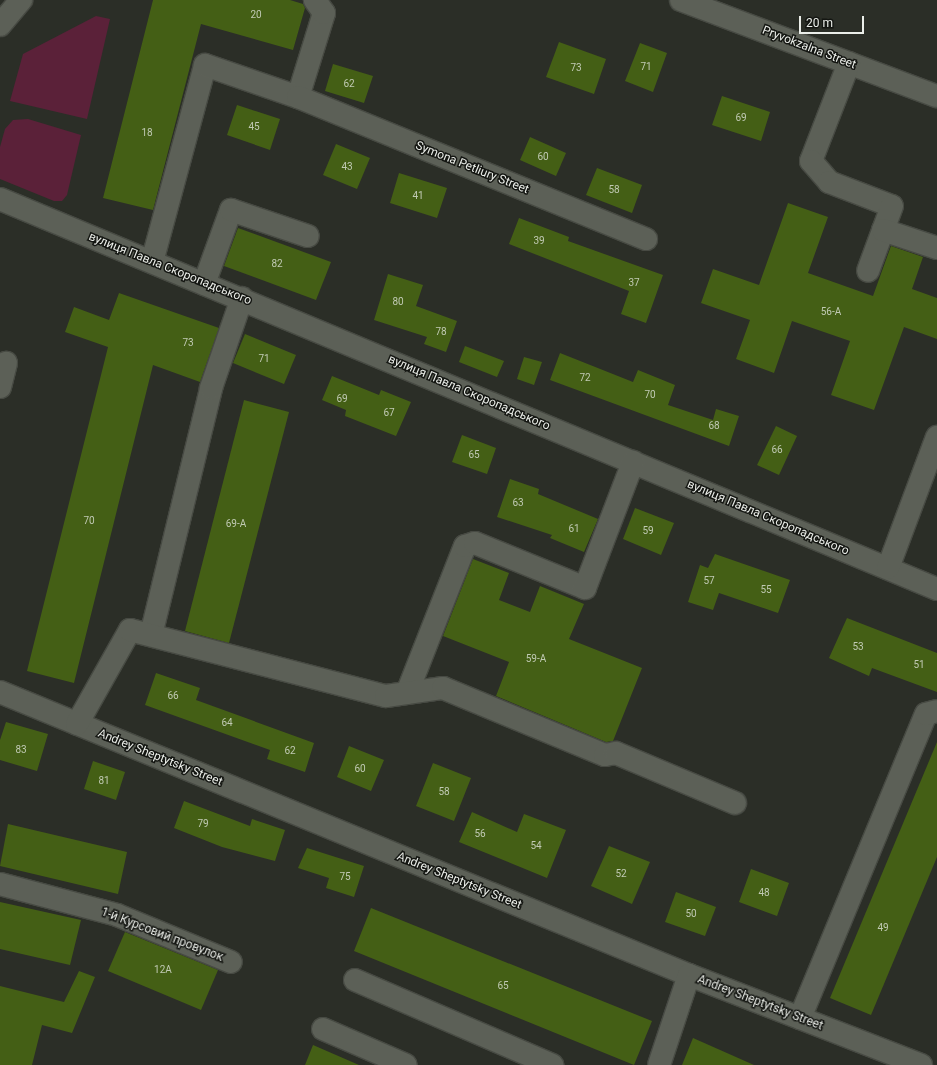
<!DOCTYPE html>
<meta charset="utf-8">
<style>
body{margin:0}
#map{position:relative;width:937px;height:1065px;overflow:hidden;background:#2b2e27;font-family:Roboto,sans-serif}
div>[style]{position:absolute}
.green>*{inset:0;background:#5b2139}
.building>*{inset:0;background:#445f15}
.roads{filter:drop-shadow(1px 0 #474a43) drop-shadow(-1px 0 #474a43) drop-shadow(0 1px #474a43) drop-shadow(0 -1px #474a43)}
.minor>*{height:22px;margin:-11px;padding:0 11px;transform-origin:11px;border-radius:11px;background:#5c6057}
span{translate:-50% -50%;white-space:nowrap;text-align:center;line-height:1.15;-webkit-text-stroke:3px #141612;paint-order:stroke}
.number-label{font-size:10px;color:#c1cab4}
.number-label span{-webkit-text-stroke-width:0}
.street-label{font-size:12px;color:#ebeee9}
.scale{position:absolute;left:799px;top:16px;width:65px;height:18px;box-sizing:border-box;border:2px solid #ebeee9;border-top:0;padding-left:5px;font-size:12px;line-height:14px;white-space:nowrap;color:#ebeee9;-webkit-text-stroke:3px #141612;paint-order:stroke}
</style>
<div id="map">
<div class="green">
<i style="clip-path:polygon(96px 16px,110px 19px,87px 119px,10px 101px,23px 54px)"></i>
<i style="clip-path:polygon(28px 119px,81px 135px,67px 195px,62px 201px,54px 201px,0 179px,0 147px,5px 129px,13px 120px)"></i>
</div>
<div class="building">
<i style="clip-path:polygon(153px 0,290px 0,303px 4px,305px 8px,293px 50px,201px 24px,153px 210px,103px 198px)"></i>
<i style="clip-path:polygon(559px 42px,606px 59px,594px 94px,546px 77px)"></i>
<i style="clip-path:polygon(640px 43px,667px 53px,653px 92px,625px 81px)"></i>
<i style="clip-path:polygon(333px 64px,373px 76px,364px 103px,325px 91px)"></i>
<i style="clip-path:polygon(722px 96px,770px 112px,761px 141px,712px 125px)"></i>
<i style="clip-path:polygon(237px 105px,280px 119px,270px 150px,227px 135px)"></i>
<i style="clip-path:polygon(530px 137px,566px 153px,556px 176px,520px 160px)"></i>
<i style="clip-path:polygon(336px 144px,370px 158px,357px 189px,323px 175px)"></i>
<i style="clip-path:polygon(597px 168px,642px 185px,632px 213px,586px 195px)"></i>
<i style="clip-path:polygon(399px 173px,447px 188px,437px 218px,390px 203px)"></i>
<i style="clip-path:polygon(788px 203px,828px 217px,808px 273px,873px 296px,891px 246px,923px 257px,912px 289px,937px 298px,937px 339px,904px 327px,874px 410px,831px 395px,850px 341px,792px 321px,774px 373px,736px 359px,750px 320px,701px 303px,713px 269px,759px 285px)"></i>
<i style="clip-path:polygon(519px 218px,569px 237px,568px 241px,663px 275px,646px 323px,621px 314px,629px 291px,509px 244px)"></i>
<i style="clip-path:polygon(238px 228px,331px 262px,316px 300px,224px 266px)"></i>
<i style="clip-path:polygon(388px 274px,423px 285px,416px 306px,457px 321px,446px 352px,424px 344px,427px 337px,374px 320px)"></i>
<i style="clip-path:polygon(119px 293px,219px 328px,200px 382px,153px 365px,74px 683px,27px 671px,108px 347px,65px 332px,74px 307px,109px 320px)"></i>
<i style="clip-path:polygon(245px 334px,296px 355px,284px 384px,233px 363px)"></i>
<i style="clip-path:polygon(465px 346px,504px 361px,497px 377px,459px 362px)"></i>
<i style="clip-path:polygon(560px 353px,633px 382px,638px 370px,675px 385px,668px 405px,713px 420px,716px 409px,739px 416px,729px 446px,550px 380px)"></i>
<i style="clip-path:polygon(524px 357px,542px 362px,534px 385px,517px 379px)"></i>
<i style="clip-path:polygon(332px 376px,379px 395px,381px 390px,411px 402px,396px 436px,345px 416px,346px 410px,322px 400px)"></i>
<i style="clip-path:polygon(244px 400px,289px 412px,229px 643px,185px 631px)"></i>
<i style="clip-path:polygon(776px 426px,797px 436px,779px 475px,757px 465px)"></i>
<i style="clip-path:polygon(462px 435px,496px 448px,487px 474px,452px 462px)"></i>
<i style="clip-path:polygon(510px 479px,539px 489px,538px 494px,598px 519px,584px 552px,550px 538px,552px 535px,497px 517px)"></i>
<i style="clip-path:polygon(635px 508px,674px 523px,661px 555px,623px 539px)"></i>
<i style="clip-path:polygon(715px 554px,790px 580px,778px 613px,719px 593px,713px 610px,688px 602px,700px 565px,708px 568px)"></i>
<i style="clip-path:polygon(473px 559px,509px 573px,499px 600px,530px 612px,540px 586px,584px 604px,569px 639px,642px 668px,613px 741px,606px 742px,496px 696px,509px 662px,443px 636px)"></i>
<i style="clip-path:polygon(847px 618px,937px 653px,937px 692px,872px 668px,869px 676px,829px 658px)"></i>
<i style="clip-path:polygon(156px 673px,200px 688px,196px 700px,314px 743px,305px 772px,267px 759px,270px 750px,145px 705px)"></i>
<i style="clip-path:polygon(6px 722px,48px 734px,37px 771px,0 760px,0 740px)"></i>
<i style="clip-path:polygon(937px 742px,937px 857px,871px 1015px,830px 998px)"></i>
<i style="clip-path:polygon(349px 746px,384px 760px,371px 791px,337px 777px)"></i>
<i style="clip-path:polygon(93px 761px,125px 772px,116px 800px,84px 789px)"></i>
<i style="clip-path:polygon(433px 763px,471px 778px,454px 821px,416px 806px)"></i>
<i style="clip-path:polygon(184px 801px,250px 826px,252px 819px,285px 830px,275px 861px,222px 847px,174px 828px)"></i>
<i style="clip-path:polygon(472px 812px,517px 832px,524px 814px,566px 830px,547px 878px,459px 842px)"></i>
<i style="clip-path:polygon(8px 824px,127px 852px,118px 894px,0 866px)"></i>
<i style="clip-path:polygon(609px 846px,650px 862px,632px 904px,591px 886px)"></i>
<i style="clip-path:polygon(307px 848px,364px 866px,354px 897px,326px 888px,329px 878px,298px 868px)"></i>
<i style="clip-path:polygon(751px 869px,789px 883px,777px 916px,739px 902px)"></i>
<i style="clip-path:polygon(676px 892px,716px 907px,705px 936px,665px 922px)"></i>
<i style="clip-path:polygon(0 902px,81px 920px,70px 965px,0 949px)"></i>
<i style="clip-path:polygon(371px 908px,652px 1021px,634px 1065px,354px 951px)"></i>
<i style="clip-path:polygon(125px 932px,218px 970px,201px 1010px,108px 971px)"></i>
<i style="clip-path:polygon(79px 971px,95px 977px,72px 1033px,42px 1025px,32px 1065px,0 1065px,0 986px,64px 1002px)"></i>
<i style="clip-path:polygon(693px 1038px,754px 1065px,682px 1065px)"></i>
<i style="clip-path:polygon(313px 1045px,359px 1065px,305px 1065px)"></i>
</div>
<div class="roads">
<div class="minor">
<i style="left:681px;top:0;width:273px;rotate:20.6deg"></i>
<i style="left:0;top:25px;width:33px;rotate:-50deg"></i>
<i style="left:849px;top:63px;width:105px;rotate:111.2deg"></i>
<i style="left:811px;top:161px;width:28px;rotate:49deg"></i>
<i style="left:829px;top:182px;width:67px;rotate:20.9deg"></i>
<i style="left:892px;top:206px;width:69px;rotate:110.3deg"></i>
<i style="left:298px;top:97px;width:88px;rotate:-72.8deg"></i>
<i style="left:324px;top:13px;width:16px;rotate:-125deg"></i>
<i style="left:0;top:199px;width:1015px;rotate:22.6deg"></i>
<i style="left:883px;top:230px;width:57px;rotate:18.4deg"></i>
<i style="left:152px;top:262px;width:204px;rotate:-74.9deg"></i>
<i style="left:205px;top:65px;width:98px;rotate:19deg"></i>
<i style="left:298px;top:97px;width:376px;rotate:22.2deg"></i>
<i style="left:204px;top:284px;width:79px;rotate:-70deg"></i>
<i style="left:231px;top:210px;width:81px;rotate:18.7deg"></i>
<i style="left:0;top:387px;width:25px;rotate:-76deg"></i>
<i style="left:888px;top:568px;width:140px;rotate:-69.5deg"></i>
<i style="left:151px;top:635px;width:254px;rotate:-76.3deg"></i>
<i style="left:211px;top:388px;width:95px;rotate:-71deg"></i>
<i style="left:0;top:692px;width:745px;rotate:22.33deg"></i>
<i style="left:689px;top:975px;width:249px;rotate:21.2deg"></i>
<i style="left:407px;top:693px;width:158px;rotate:-68.5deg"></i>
<i style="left:465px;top:546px;width:10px;rotate:-17deg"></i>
<i style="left:475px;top:543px;width:119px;rotate:22.2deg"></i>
<i style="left:585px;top:588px;width:135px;rotate:-69.1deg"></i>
<i style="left:77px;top:724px;width:108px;rotate:-60.6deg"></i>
<i style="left:130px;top:630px;width:264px;rotate:14.5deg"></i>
<i style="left:386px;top:696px;width:58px;rotate:-8deg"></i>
<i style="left:443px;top:688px;width:175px;rotate:22.5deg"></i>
<i style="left:605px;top:755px;width:11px;rotate:-10deg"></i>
<i style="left:616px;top:753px;width:129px;rotate:22.8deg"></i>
<i style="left:0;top:884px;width:121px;rotate:14.8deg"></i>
<i style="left:117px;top:915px;width:123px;rotate:22.4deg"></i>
<i style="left:355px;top:980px;width:215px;rotate:23.3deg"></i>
<i style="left:800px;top:1018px;width:329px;rotate:-67.5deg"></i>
<i style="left:926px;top:714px;width:11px;rotate:-15deg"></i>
<i style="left:323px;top:1029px;width:90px;rotate:23.4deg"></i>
<i style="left:659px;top:1065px;width:95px;rotate:-71.6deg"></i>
</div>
</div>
<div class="number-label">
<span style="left:256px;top:15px">20</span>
<span style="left:646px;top:67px">71</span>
<span style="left:576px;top:68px">73</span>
<span style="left:349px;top:84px">62</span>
<span style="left:741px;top:118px">69</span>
<span style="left:254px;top:127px">45</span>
<span style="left:147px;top:133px">18</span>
<span style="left:543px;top:157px">60</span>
<span style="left:347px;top:167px">43</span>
<span style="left:614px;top:190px">58</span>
<span style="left:418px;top:196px">41</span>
<span style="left:539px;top:241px">39</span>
<span style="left:277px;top:264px">82</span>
<span style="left:634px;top:283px">37</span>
<span style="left:398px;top:302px">80</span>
<span style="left:831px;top:312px">56-А</span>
<span style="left:441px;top:332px">78</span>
<span style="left:188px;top:343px">73</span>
<span style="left:264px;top:359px">71</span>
<span style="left:585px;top:378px">72</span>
<span style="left:650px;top:395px">70</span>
<span style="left:342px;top:399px">69</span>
<span style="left:389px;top:413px">67</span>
<span style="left:714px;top:426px">68</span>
<span style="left:777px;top:450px">66</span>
<span style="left:474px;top:455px">65</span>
<span style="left:518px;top:503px">63</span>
<span style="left:89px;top:521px">70</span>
<span style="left:236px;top:524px">69-А</span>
<span style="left:574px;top:529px">61</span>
<span style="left:648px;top:531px">59</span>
<span style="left:709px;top:581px">57</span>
<span style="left:766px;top:590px">55</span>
<span style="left:858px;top:647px">53</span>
<span style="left:536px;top:659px">59-А</span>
<span style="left:919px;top:665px">51</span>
<span style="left:173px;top:696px">66</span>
<span style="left:227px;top:723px">64</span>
<span style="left:21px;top:750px">83</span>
<span style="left:290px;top:751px">62</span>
<span style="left:360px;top:769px">60</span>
<span style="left:104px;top:781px">81</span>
<span style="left:444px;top:792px">58</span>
<span style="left:203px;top:824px">79</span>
<span style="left:480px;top:834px">56</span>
<span style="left:536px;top:846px">54</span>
<span style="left:621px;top:874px">52</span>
<span style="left:345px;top:877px">75</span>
<span style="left:764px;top:893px">48</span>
<span style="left:691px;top:914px">50</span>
<span style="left:883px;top:928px">49</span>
<span style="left:163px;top:970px">12А</span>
<span style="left:503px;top:986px">65</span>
</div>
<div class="street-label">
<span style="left:809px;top:48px;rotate:21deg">Pryvokzalna Street</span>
<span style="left:472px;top:168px;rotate:22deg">Symona Petliury Street</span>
<span style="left:170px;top:269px;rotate:22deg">вулиця Павла Скоропадського</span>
<span style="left:469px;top:393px;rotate:23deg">вулиця Павла Скоропадського</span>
<span style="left:768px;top:518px;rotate:23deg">вулиця Павла Скоропадського</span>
<span style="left:160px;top:758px;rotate:22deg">Andrey Sheptytsky Street</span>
<span style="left:459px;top:881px;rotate:22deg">Andrey Sheptytsky Street</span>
<span style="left:162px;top:935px;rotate:21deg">1-й Курсовий провулок</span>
<span style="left:760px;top:1003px;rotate:21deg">Andrey Sheptytsky Street</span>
</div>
<div class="scale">20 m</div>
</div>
